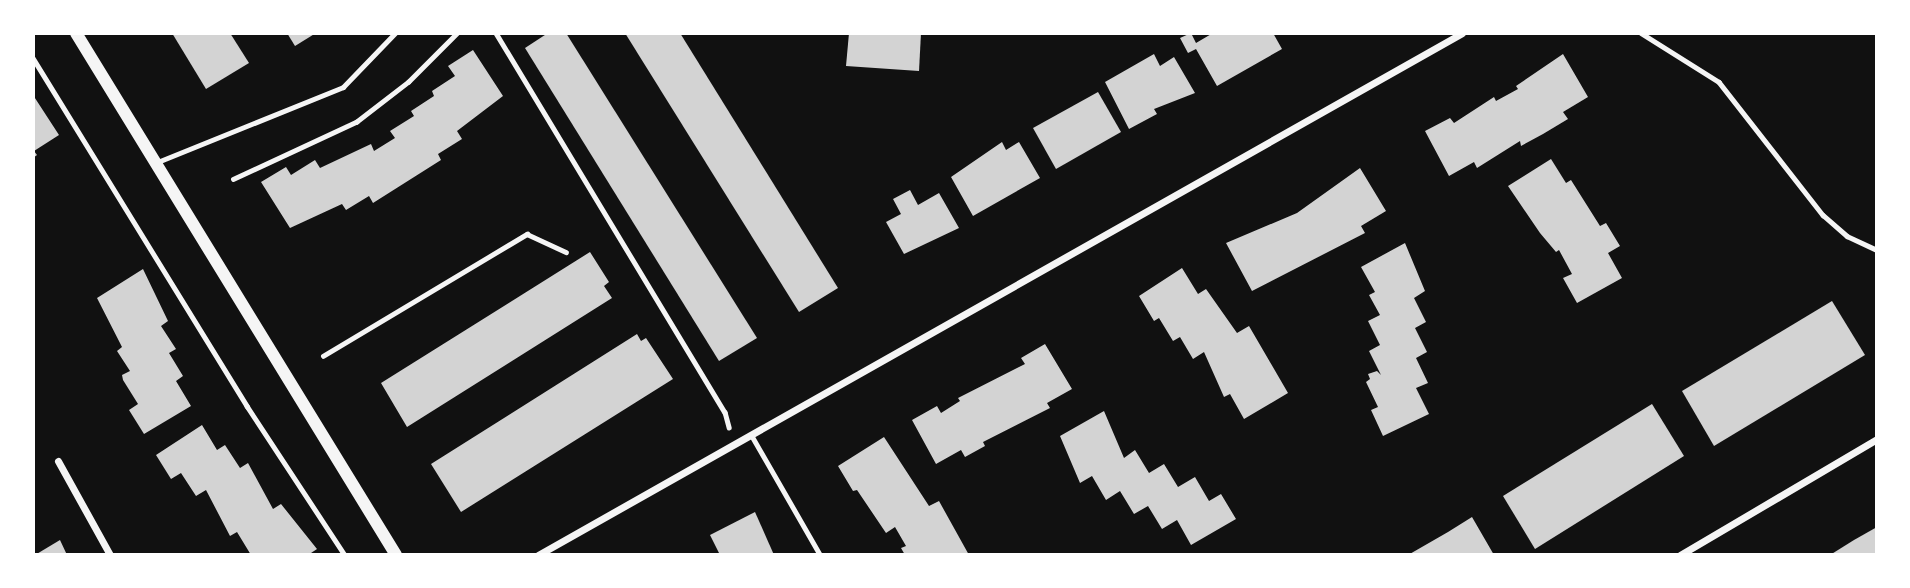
<!DOCTYPE html>
<style>
body{margin:0}
#map{position:relative;width:1910px;height:588px;overflow:hidden;background:#111;font-family:"Source Sans 3",sans-serif}
div>[style]{position:absolute}
.building>*{inset:0;background:#d3d3d3}
.path>*{height:4.5px;margin:-2.25px;padding:0 2.25px;transform-origin:2.25px;border-radius:2.25px;background:#f5f5f5}
.service>*{height:5px;margin:-2.5px;padding:0 2.5px;transform-origin:2.5px;border-radius:2.5px;background:#f5f5f5}
.minor>*{height:7px;margin:-3.5px;padding:0 3.5px;transform-origin:3.5px;border-radius:3.5px;background:#f5f5f5}
.tertiary>*{height:12px;margin:-6px;padding:0 6px;transform-origin:6px;border-radius:6px;background:#f5f5f5}
span{translate:-50% -50%;white-space:nowrap;text-align:center;line-height:1.15;-webkit-text-stroke:7px #fff;paint-order:stroke}
.frame{position:absolute;inset:0;border:35px solid #fff;pointer-events:none}
</style>
<div id="map">
<div class="building">
<i style="clip-path:polygon(172px 33px,230px 33px,249px 63px,206px 89px)"></i>
<i style="clip-path:polygon(287px 33px,316px 33px,295px 46px)"></i>
<i style="clip-path:polygon(548px 33px,566px 33px,757px 338px,719px 361px,525px 48px)"></i>
<i style="clip-path:polygon(625px 33px,680px 33px,838px 288px,799px 312px)"></i>
<i style="clip-path:polygon(849px 33px,921px 33px,919px 71px,846px 66px)"></i>
<i style="clip-path:polygon(1191px 33px,1196px 43px,1213px 33px,1273px 33px,1282px 49px,1217px 86px,1196px 49px,1188px 53px,1180px 38px)"></i>
<i style="clip-path:polygon(473px 50px,503px 96px,457px 131px,462px 139px,438px 154px,441px 160px,373px 203px,369px 196px,346px 210px,342px 204px,290px 228px,261px 182px,286px 167px,291px 175px,315px 160px,320px 168px,371px 144px,374px 151px,395px 138px,390px 131px,414px 116px,411px 111px,434px 96px,432px 91px,455px 76px,448px 66px)"></i>
<i style="clip-path:polygon(1154px 54px,1160px 66px,1174px 57px,1195px 93px,1154px 109px,1157px 114px,1129px 129px,1105px 82px)"></i>
<i style="clip-path:polygon(1563px 54px,1588px 97px,1563px 112px,1568px 119px,1543px 134px,1521px 146px,1520px 141px,1477px 168px,1474px 162px,1449px 176px,1425px 131px,1450px 118px,1454px 123px,1494px 97px,1496px 101px,1518px 89px,1516px 86px)"></i>
<i style="clip-path:polygon(1098px 92px,1121px 132px,1056px 169px,1033px 128px)"></i>
<i style="clip-path:polygon(33px 95px,59px 135px,34px 151px,37px 155px,33px 158px)"></i>
<i style="clip-path:polygon(1002px 142px,1006px 150px,1019px 142px,1040px 178px,973px 216px,951px 177px)"></i>
<i style="clip-path:polygon(1551px 159px,1566px 183px,1571px 180px,1600px 226px,1606px 223px,1620px 246px,1608px 253px,1622px 278px,1577px 303px,1563px 278px,1572px 274px,1559px 250px,1556px 252px,1540px 233px,1508px 186px)"></i>
<i style="clip-path:polygon(1360px 168px,1386px 211px,1361px 226px,1365px 233px,1252px 291px,1226px 243px,1297px 213px)"></i>
<i style="clip-path:polygon(910px 190px,918px 205px,939px 193px,959px 228px,904px 254px,886px 222px,901px 214px,893px 199px)"></i>
<i style="clip-path:polygon(1405px 243px,1425px 291px,1414px 298px,1426px 322px,1415px 328px,1427px 352px,1416px 358px,1428px 383px,1416px 388px,1429px 414px,1383px 436px,1371px 410px,1378px 407px,1366px 382px,1370px 379px,1368px 374px,1377px 371px,1381px 375px,1369px 351px,1380px 345px,1368px 321px,1380px 315px,1369px 295px,1375px 292px,1361px 267px)"></i>
<i style="clip-path:polygon(590px 252px,609px 282px,604px 286px,612px 298px,407px 427px,381px 383px)"></i>
<i style="clip-path:polygon(1182px 268px,1198px 294px,1206px 289px,1237px 333px,1249px 326px,1288px 393px,1244px 419px,1230px 394px,1224px 397px,1204px 352px,1193px 359px,1180px 337px,1173px 341px,1159px 318px,1154px 321px,1139px 296px)"></i>
<i style="clip-path:polygon(143px 269px,168px 321px,161px 326px,176px 349px,169px 353px,183px 376px,176px 381px,191px 406px,144px 434px,129px 410px,138px 404px,123px 380px,122px 375px,130px 371px,117px 351px,122px 347px,97px 298px)"></i>
<i style="clip-path:polygon(1832px 301px,1865px 355px,1714px 446px,1682px 391px)"></i>
<i style="clip-path:polygon(637px 334px,641px 341px,646px 338px,673px 379px,461px 512px,431px 464px)"></i>
<i style="clip-path:polygon(1045px 344px,1072px 389px,1047px 403px,1050px 408px,983px 442px,985px 446px,965px 457px,961px 450px,936px 464px,912px 420px,937px 406px,941px 413px,960px 401px,958px 398px,1025px 364px,1021px 358px)"></i>
<i style="clip-path:polygon(1652px 404px,1684px 456px,1535px 549px,1503px 496px)"></i>
<i style="clip-path:polygon(1104px 411px,1124px 458px,1135px 450px,1149px 473px,1164px 464px,1178px 487px,1195px 477px,1209px 501px,1221px 494px,1236px 519px,1191px 545px,1177px 520px,1162px 529px,1148px 506px,1134px 514px,1120px 491px,1106px 500px,1092px 476px,1080px 483px,1060px 436px)"></i>
<i style="clip-path:polygon(202px 425px,217px 450px,225px 445px,240px 468px,248px 463px,273px 509px,281px 504px,317px 549px,308px 555px,251px 555px,237px 532px,230px 536px,206px 490px,196px 496px,181px 473px,171px 479px,156px 455px)"></i>
<i style="clip-path:polygon(884px 437px,929px 506px,939px 501px,969px 555px,905px 555px,901px 548px,906px 546px,895px 527px,886px 533px,857px 490px,853px 491px,838px 466px)"></i>
<i style="clip-path:polygon(755px 512px,774px 555px,720px 555px,710px 535px)"></i>
<i style="clip-path:polygon(1472px 517px,1494px 555px,1408px 555px,1448px 532px)"></i>
<i style="clip-path:polygon(1877px 527px,1877px 555px,1830px 555px,1854px 540px)"></i>
<i style="clip-path:polygon(60px 540px,67px 555px,35px 555px)"></i>
</div>
<div class="path">
<i style="left:496px;top:33px;width:443px;rotate:58.9deg"></i>
<i style="left:725px;top:412px;width:16px;rotate:75deg"></i>
<i style="left:1641px;top:33px;width:92px;rotate:32.1deg"></i>
<i style="left:1719px;top:82px;width:169px;rotate:52deg"></i>
<i style="left:1823px;top:215px;width:32px;rotate:41deg"></i>
<i style="left:1847px;top:236px;width:33px;rotate:25deg"></i>
<i style="left:33px;top:58px;width:409px;rotate:58.4deg"></i>
<i style="left:247px;top:406px;width:178px;rotate:56.7deg"></i>
<i style="left:233px;top:179px;width:136px;rotate:-24.9deg"></i>
<i style="left:356px;top:122px;width:66px;rotate:-37.6deg"></i>
<i style="left:408px;top:82px;width:69px;rotate:-45deg"></i>
<i style="left:323px;top:356px;width:238px;rotate:-30.9deg"></i>
<i style="left:527px;top:234px;width:43px;rotate:24.8deg"></i>
</div>
<div class="service">
<i style="left:155px;top:163px;width:203px;rotate:-22deg"></i>
<i style="left:343px;top:87px;width:75px;rotate:-46.1deg"></i>
<i style="left:751px;top:435px;width:138px;rotate:60.1deg"></i>
</div>
<div class="minor">
<i style="left:58px;top:461px;width:107px;rotate:61deg"></i>
<i style="left:538px;top:555px;width:1061px;rotate:-29.46deg"></i>
<i style="left:1680px;top:555px;width:229px;rotate:-30.5deg"></i>
</div>
<div class="tertiary">
<i style="left:76px;top:33px;width:612px;rotate:58.49deg"></i>
</div>
<div class="frame"></div>
</div>
